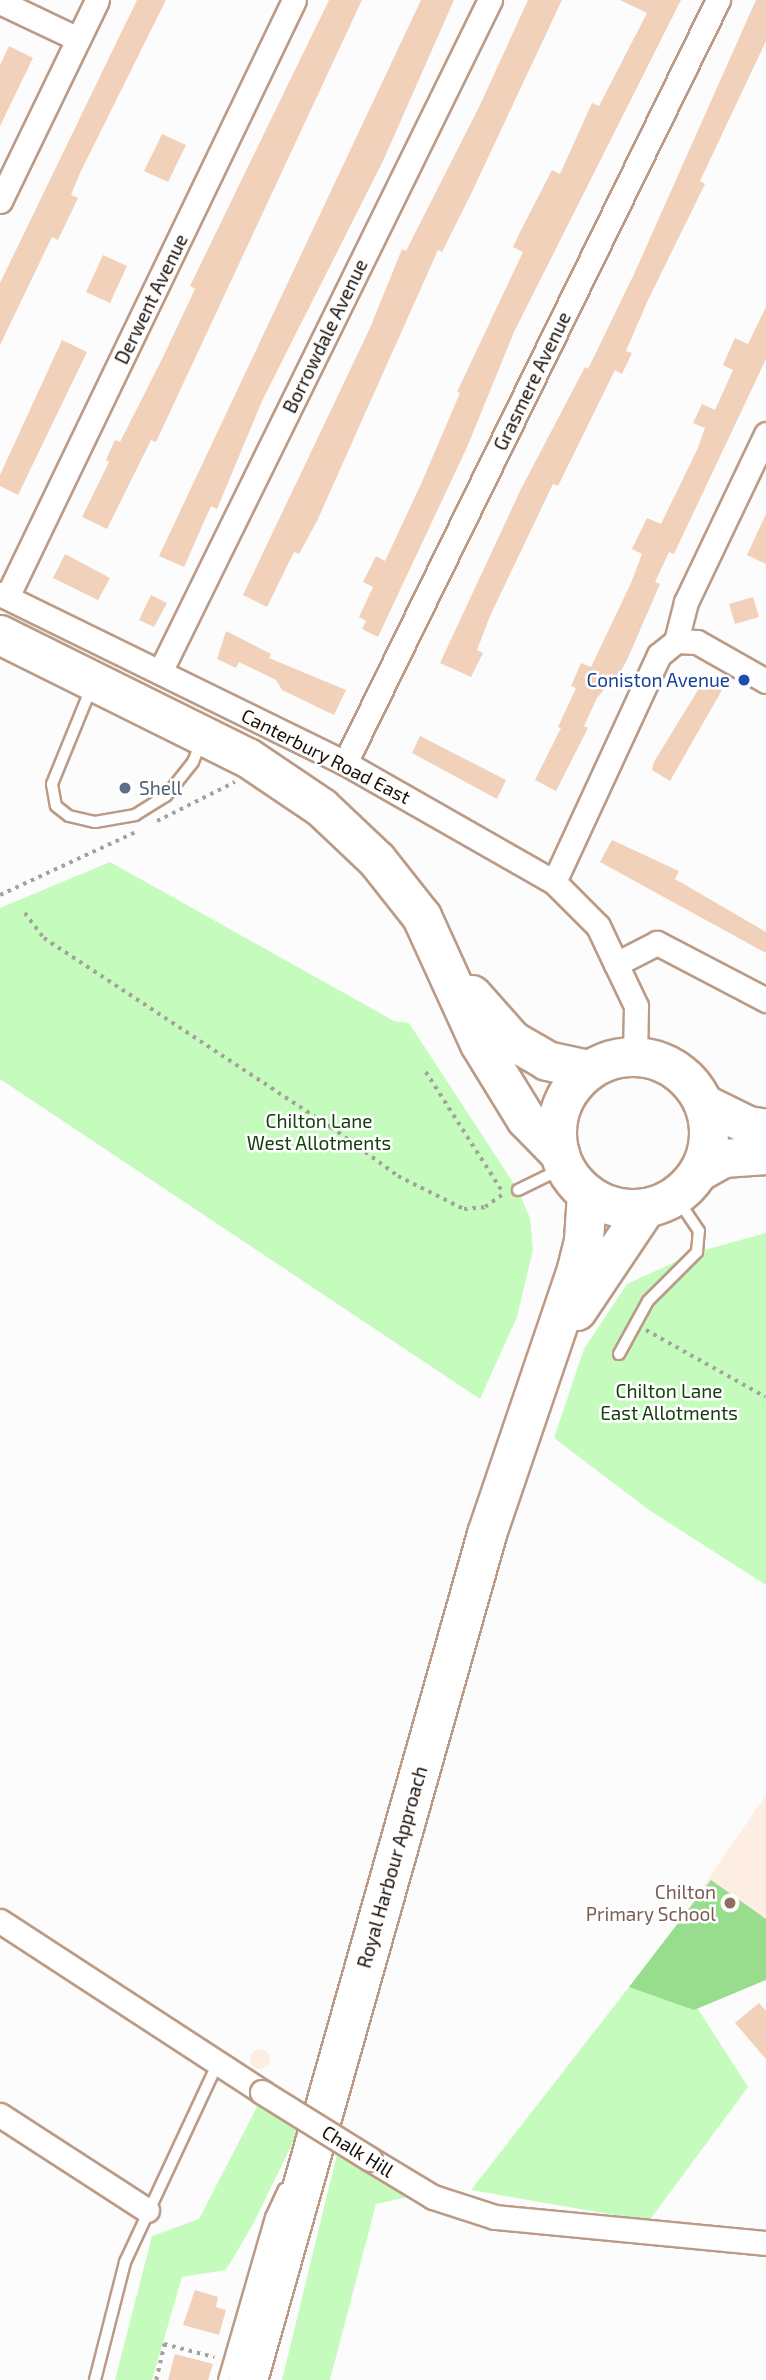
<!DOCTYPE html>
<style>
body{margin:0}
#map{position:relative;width:766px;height:2380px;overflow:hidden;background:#fcfcfc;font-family:"Exo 2",sans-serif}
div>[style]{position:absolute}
.built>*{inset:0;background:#fdede2}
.round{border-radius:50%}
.green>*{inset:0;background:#c5fcbd}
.forest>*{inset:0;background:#97dd8d}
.building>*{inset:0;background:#f1d1b9}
.path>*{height:3.5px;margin-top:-1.75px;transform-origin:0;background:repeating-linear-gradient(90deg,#a5a19e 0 3.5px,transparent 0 8.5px)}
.roads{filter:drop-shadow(2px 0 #bb9b86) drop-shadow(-2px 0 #bb9b86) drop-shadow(0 2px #bb9b86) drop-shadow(0 -2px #bb9b86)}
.service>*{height:10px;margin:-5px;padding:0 5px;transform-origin:5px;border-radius:5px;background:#fff}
.minor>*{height:23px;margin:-11.5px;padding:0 11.5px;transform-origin:11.5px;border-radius:11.5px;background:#fff}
.primary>*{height:37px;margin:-18.5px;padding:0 18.5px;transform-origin:18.5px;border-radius:18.5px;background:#fff}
.trunk>*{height:38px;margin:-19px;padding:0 19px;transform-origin:19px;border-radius:19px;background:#fff}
.trunk>.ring{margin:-19px;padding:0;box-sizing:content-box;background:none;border:38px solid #fff;border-radius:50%}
.bridges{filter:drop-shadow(2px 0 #bb9b86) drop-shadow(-2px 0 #bb9b86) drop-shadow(0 2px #bb9b86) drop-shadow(0 -2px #bb9b86)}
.minor-bridge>*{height:23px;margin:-11.5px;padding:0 11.5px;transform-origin:11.5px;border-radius:11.5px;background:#fff}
.dots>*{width:19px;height:19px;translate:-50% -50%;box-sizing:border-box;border:4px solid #fff;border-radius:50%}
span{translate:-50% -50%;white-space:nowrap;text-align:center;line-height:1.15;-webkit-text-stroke:5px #fff;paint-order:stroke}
.street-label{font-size:19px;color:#190e07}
.transit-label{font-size:19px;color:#164399}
.right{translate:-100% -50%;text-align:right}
.service-label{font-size:19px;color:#4e5e75}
.left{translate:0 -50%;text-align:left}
.park-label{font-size:19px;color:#13410c}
.education-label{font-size:19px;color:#785e54}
</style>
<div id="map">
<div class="built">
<i style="clip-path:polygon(766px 1795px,766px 1980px,676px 1926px)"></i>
<i class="round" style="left:250px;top:2049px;width:20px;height:20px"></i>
</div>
<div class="green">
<i style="clip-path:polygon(110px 862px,394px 1021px,409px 1023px,518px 1190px,530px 1218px,533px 1250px,517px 1317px,480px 1399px,0 1079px,0 908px)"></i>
<i style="clip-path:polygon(766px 1233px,766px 1585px,649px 1510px,554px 1438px,584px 1349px,627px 1284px,697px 1252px)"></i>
<i style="clip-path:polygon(629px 1987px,698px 2009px,748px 2087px,649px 2221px,471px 2190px)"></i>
<i style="clip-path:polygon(260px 2101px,299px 2130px,252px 2226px,226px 2270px,182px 2277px,152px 2380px,115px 2380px,152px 2236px,199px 2219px)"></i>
<i style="clip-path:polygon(338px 2150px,412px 2196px,376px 2204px,330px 2380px,282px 2380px)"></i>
</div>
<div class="forest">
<i style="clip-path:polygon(711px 1880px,766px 1919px,766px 1980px,694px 2010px,629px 1987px)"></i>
</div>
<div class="building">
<i style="clip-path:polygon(137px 0,166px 0,80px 173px,71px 195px,78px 198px,58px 240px,52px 237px,0 345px,0 283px)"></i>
<i style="clip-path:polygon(329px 0,362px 0,156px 442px,151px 440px,107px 529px,82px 517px,109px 462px,106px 460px,115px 440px,120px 442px,164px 355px,195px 289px,190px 286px)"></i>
<i style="clip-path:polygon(421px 0,454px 0,383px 161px,262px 401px,217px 509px,211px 506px,184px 567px,159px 556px)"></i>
<i style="clip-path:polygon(528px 0,562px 0,471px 194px,442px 252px,438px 250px,317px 521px,299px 554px,294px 552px,267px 607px,243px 595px,370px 328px,402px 249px,406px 251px,480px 105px)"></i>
<i style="clip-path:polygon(620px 0,681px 0,514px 332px,468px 445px,378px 637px,362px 629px,366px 621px,359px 617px,373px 587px,363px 582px,376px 556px,385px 561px,421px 484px,460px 393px,457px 392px,523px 252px,513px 247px,520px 232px,552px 170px,560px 174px,592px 103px,599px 106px,647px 13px)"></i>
<i style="clip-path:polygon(756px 0,766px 0,766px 41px,700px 181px,705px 184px,648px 300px,626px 351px,632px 353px,622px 374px,615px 370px,558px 486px,553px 484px,490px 616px,477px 650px,483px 653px,471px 677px,440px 663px,521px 489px,585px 367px,588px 369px,635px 272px)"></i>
<i style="clip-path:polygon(9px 46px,33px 58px,0 126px,0 65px)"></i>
<i style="clip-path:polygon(162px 134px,186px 145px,168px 182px,144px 171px)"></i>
<i style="clip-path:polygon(103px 255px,127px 266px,110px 303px,86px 292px)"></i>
<i style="clip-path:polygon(766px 307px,766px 359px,674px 554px,669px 552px,655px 582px,660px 584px,627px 660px,611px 689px,606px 687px,597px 698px,584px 726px,588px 728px,556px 791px,535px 780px,561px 728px,558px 727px,576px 688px,571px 686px,581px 663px,591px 667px,631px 583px,642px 554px,632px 549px,647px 518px,661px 524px,697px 450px,705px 428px,693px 423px,702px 404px,715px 410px,733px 370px,723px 365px,735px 338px,748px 344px)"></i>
<i style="clip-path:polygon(62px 340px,87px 352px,18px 495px,0 486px,0 475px)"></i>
<i style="clip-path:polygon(766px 514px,766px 564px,747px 555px)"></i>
<i style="clip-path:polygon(65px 554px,110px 578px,98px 600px,53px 578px)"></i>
<i style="clip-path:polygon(151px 595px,167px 603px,154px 627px,139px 620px)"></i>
<i style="clip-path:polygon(753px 597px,759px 617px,735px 624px,729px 604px)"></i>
<i style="clip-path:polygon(226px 631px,271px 654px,269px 658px,346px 690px,334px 715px,282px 690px,276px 680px,239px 662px,236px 668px,217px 659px)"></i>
<i style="clip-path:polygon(704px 680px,722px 690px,670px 781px,652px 770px,654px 762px)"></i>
<i style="clip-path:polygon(420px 736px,506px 780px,497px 799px,412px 753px)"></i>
<i style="clip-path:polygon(612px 840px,679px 871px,675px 879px,766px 932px,766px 953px,600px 862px)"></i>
<i style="clip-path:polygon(759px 2003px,766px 2011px,766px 2059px,735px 2023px)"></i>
<i style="clip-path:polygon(195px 2290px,218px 2297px,216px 2307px,226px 2310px,219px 2335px,183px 2325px)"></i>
<i style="clip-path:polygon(175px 2354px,213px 2364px,208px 2380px,168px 2380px)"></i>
</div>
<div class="path">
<i style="left:157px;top:821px;width:87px;rotate:-26.6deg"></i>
<i style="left:0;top:895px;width:152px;rotate:-24.9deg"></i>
<i style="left:25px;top:913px;width:31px;rotate:53deg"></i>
<i style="left:44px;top:938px;width:344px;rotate:33.4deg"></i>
<i style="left:331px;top:1127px;width:83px;rotate:36.2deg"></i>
<i style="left:398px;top:1176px;width:74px;rotate:26.6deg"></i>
<i style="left:464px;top:1209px;width:21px;rotate:-5deg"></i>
<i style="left:485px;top:1207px;width:24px;rotate:-36deg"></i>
<i style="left:426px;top:1072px;width:141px;rotate:57.4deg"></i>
<i style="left:646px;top:1330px;width:137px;rotate:29.2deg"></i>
<i style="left:156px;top:2380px;width:37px;rotate:-77deg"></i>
<i style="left:164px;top:2344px;width:52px;rotate:14.6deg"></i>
</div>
<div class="roads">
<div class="service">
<i style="left:92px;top:686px;width:106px;rotate:112.2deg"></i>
<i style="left:52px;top:784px;width:22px;rotate:80deg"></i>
<i style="left:56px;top:806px;width:16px;rotate:38deg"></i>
<i style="left:69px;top:816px;width:27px;rotate:13deg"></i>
<i style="left:95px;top:822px;width:41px;rotate:-9.9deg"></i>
<i style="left:135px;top:815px;width:36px;rotate:-32deg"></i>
<i style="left:166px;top:796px;width:43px;rotate:-51.5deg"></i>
<i style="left:193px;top:762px;width:24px;rotate:-68deg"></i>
<i style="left:518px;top:1190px;width:52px;rotate:-26.1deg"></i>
<i style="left:619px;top:1354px;width:60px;rotate:-61.3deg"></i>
<i style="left:648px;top:1301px;width:69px;rotate:-45deg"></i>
<i style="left:697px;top:1252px;width:21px;rotate:-85deg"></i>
<i style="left:699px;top:1231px;width:41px;rotate:-124.1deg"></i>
<i style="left:95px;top:2380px;width:122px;rotate:-75.7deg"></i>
<i style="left:125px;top:2262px;width:220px;rotate:-65deg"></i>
<i style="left:224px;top:2380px;width:170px;rotate:-73.9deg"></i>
<i style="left:271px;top:2217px;width:31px;rotate:-65deg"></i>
</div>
<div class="minor">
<i style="left:0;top:2px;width:86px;rotate:25.4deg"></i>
<i style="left:0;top:201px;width:223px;rotate:-64.2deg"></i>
<i style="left:0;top:594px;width:384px;rotate:26.1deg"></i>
<i style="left:345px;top:763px;width:241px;rotate:29.7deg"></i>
<i style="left:554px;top:882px;width:62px;rotate:45deg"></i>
<i style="left:598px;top:926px;width:42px;rotate:64.7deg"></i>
<i style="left:616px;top:964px;width:47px;rotate:64.5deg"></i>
<i style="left:636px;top:1006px;width:50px;rotate:91.1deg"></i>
<i style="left:7px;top:597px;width:662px;rotate:-64.32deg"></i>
<i style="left:676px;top:641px;width:21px;rotate:3deg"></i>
<i style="left:697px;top:642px;width:79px;rotate:29.5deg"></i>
<i style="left:160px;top:672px;width:749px;rotate:-63.85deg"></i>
<i style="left:345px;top:763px;width:849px;rotate:-63.95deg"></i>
<i style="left:554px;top:882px;width:250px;rotate:-65.2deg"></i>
<i style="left:659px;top:655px;width:22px;rotate:-39deg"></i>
<i style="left:676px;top:641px;width:40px;rotate:-75.6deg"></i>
<i style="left:686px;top:602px;width:186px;rotate:-64.5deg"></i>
<i style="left:616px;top:964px;width:46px;rotate:-27.1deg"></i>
<i style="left:657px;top:943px;width:123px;rotate:27.6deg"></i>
<i style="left:0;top:1921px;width:313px;rotate:33.1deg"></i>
<i style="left:0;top:2115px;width:175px;rotate:32.9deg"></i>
<i style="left:370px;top:2159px;width:74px;rotate:31.1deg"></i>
<i style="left:433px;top:2197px;width:65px;rotate:17.9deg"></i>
<i style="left:495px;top:2217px;width:272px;rotate:5.5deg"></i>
</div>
<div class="primary">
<i style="left:705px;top:1104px;width:48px;rotate:26deg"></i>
<i style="left:748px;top:1125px;width:18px;rotate:9deg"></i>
<i style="left:700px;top:1171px;width:26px;rotate:-29deg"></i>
<i style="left:723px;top:1158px;width:43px;rotate:-4deg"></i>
</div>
<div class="trunk">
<i style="left:0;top:635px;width:277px;rotate:26.4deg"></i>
<i style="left:248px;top:758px;width:89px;rotate:34deg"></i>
<i style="left:322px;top:808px;width:76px;rotate:43.4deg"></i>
<i style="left:377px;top:860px;width:73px;rotate:51.7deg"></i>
<i style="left:422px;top:917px;width:140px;rotate:65.5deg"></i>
<i style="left:480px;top:1044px;width:88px;rotate:58.5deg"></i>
<i style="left:526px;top:1119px;width:49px;rotate:45.8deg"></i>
<i style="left:472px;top:995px;width:62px;rotate:48.3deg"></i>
<i style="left:513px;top:1041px;width:39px;rotate:30deg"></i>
<i style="left:547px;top:1061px;width:43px;rotate:12.1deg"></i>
<i class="ring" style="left:557px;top:1057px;width:114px;height:114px"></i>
<i style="left:577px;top:1311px;width:124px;rotate:-56.2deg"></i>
<i style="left:248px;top:2380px;width:879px;rotate:-74.22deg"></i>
<i style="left:487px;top:1534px;width:280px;rotate:-71.2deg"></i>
<i style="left:577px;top:1269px;width:30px;rotate:-76deg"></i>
<i style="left:584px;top:1240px;width:46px;rotate:-86.3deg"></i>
</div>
</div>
<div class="bridges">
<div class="minor-bridge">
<i style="left:262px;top:2092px;width:127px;rotate:31.8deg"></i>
</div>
</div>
<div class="dots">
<i style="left:744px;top:680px;background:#1a4fb4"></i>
<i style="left:125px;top:788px;background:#5c6f8a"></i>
<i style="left:730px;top:1903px;background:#8d6e63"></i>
</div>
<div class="street-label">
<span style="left:151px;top:299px;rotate:-64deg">Derwent Avenue</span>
<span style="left:325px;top:336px;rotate:-64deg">Borrowdale Avenue</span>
<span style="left:532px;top:381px;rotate:-64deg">Grasmere Avenue</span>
<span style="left:326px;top:756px;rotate:27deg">Canterbury Road East</span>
<span style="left:392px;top:1867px;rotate:-74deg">Royal Harbour Approach</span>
<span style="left:358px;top:2151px;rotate:32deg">Chalk Hill</span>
</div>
<div class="transit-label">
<span class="right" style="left:730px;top:680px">Coniston Avenue</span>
</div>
<div class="service-label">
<span class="left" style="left:139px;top:788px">Shell</span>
</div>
<div class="park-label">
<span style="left:319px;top:1132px">Chilton Lane<br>West Allotments</span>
<span style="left:669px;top:1402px">Chilton Lane<br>East Allotments</span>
</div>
<div class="education-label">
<span class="right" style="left:716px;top:1903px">Chilton<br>Primary School</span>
</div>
</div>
